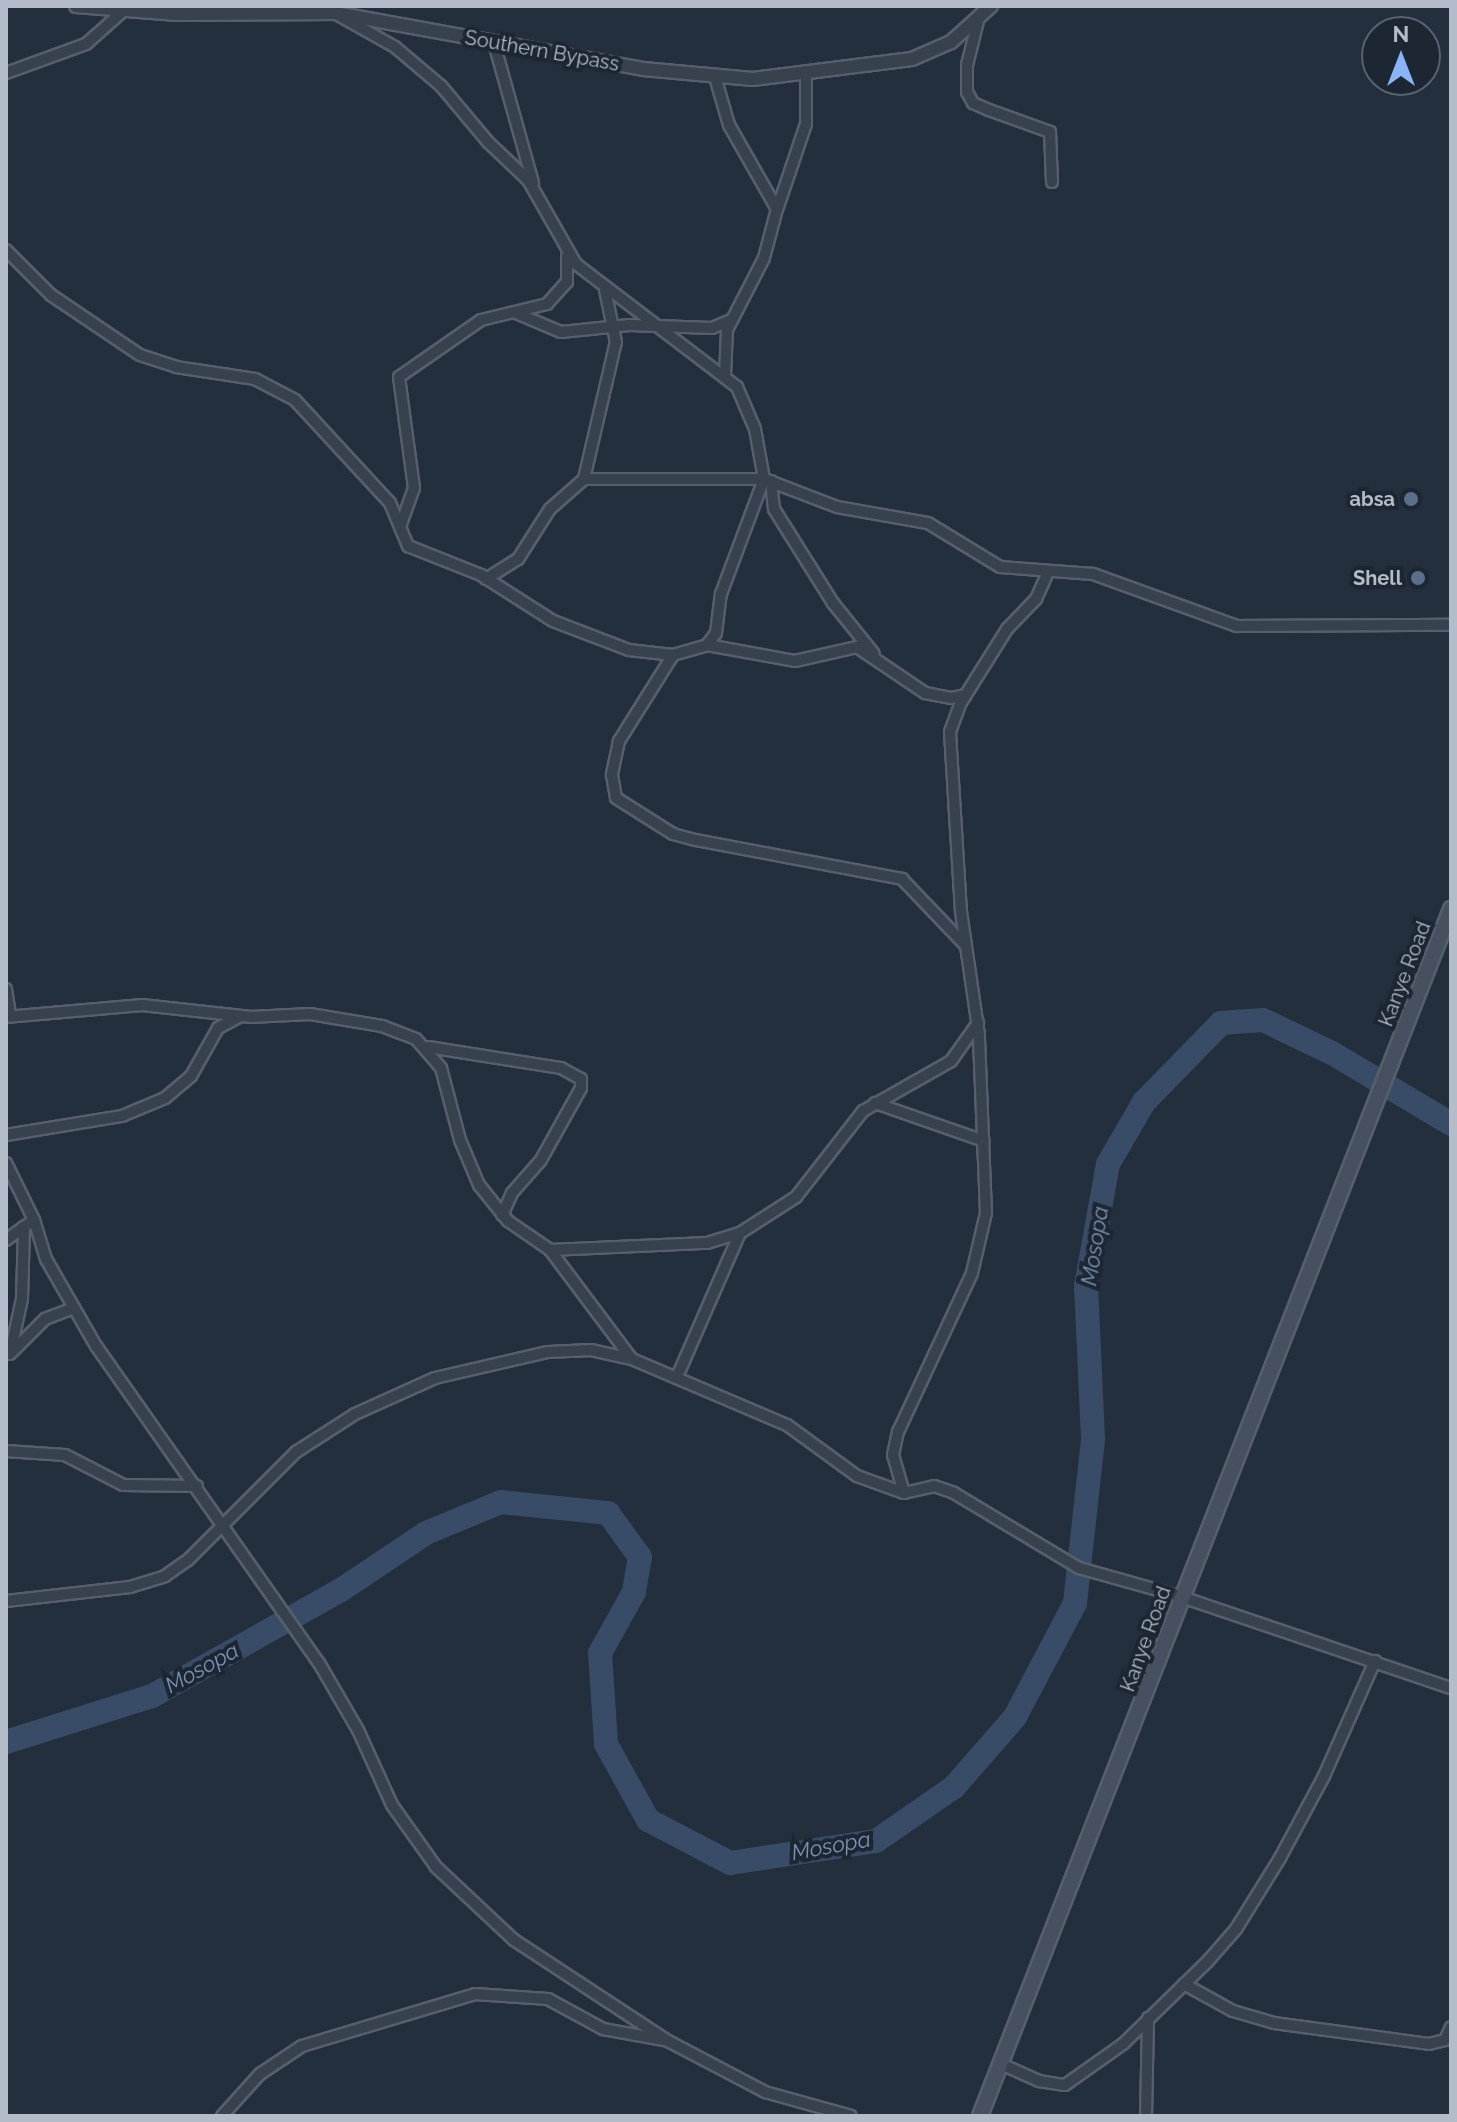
<!DOCTYPE html>
<style>
body{margin:0}
#map{position:relative;width:1457px;height:2122px;overflow:hidden;background:#242f3e;font-family:Raleway,sans-serif}
div>[style]{position:absolute}
.river>*{height:24px;margin:-12px;padding:0 12px;transform-origin:12px;border-radius:12px;background:#394c67}
.roads{filter:drop-shadow(2px 0 #565f6c) drop-shadow(-2px 0 #565f6c) drop-shadow(0 2px #565f6c) drop-shadow(0 -2px #565f6c)}
.minor>*{height:10px;margin:-5px;padding:0 5px;transform-origin:5px;border-radius:5px;background:#38414e}
.tertiary>*{height:12px;margin:-6px;padding:0 6px;transform-origin:6px;border-radius:6px;background:#38414e}
.secondary>*{height:14px;margin:-7px;padding:0 7px;transform-origin:7px;border-radius:7px;background:#465061}
.dots>*{width:22px;height:22px;translate:-50% -50%;box-sizing:border-box;border:4px solid #1d2633;border-radius:50%}
span{translate:-50% -50%;white-space:nowrap;text-align:center;line-height:1.15;-webkit-text-stroke:8px #1d2633;paint-order:stroke}
.street-label{font-size:20px;color:#b4bcc9}
.poi-label{font-size:20px;color:#b4bcc9;font-weight:700}
.right{translate:-100% -50%;text-align:right}
.water-label{font-size:22px;color:#7c92b1;font-style:italic}
.frame{position:absolute;inset:0;border:8px solid #b4bcc9;pointer-events:none}
.north{position:absolute;left:1361px;top:16px;width:80px;height:80px;box-sizing:border-box;background:#1d2633;border:2px solid #59626f;border-radius:50%;rotate:0deg;font-size:22px;font-weight:700;line-height:32px;text-align:center;color:#b4bcc9}
.north::after{content:'';display:block;margin:auto;width:28px;height:36px;background:#8ab4f8;clip-path:polygon(50% 0,100% 100%,50% 72%,0 100%)}
</style>
<div id="map">
<div class="river">
<i style="left:6px;top:1742px;width:153px;rotate:-17.5deg"></i>
<i style="left:152px;top:1696px;width:217px;rotate:-29.3deg"></i>
<i style="left:341px;top:1590px;width:102px;rotate:-33.8deg"></i>
<i style="left:426px;top:1533px;width:81px;rotate:-22.5deg"></i>
<i style="left:501px;top:1502px;width:108px;rotate:5.9deg"></i>
<i style="left:608px;top:1513px;width:54px;rotate:54deg"></i>
<i style="left:640px;top:1557px;width:36px;rotate:100deg"></i>
<i style="left:634px;top:1592px;width:70px;rotate:119.1deg"></i>
<i style="left:600px;top:1653px;width:91px;rotate:86.2deg"></i>
<i style="left:606px;top:1744px;width:87px;rotate:61.1deg"></i>
<i style="left:648px;top:1820px;width:93px;rotate:27.7deg"></i>
<i style="left:730px;top:1863px;width:148px;rotate:-8.6deg"></i>
<i style="left:876px;top:1841px;width:95px;rotate:-34.7deg"></i>
<i style="left:954px;top:1787px;width:93px;rotate:-48.9deg"></i>
<i style="left:1015px;top:1717px;width:129px;rotate:-62.2deg"></i>
<i style="left:1075px;top:1603px;width:165px;rotate:-83.7deg"></i>
<i style="left:1093px;top:1439px;width:153px;rotate:-92.6deg"></i>
<i style="left:1086px;top:1286px;width:124px;rotate:-79.8deg"></i>
<i style="left:1108px;top:1164px;width:72px;rotate:-59.9deg"></i>
<i style="left:1144px;top:1102px;width:110px;rotate:-45.7deg"></i>
<i style="left:1221px;top:1023px;width:42px;rotate:-4.1deg"></i>
<i style="left:1263px;top:1020px;width:76px;rotate:25.6deg"></i>
<i style="left:1332px;top:1053px;width:139px;rotate:30.8deg"></i>
</div>
<div class="roads">
<div class="minor">
<i style="left:979px;top:17px;width:49px;rotate:104deg"></i>
<i style="left:967px;top:65px;width:27px;rotate:90deg"></i>
<i style="left:967px;top:92px;width:13px;rotate:61deg"></i>
<i style="left:973px;top:103px;width:17px;rotate:24deg"></i>
<i style="left:989px;top:110px;width:65px;rotate:19.8deg"></i>
<i style="left:1050px;top:132px;width:50px;rotate:87.7deg"></i>
<i style="left:494px;top:43px;width:145px;rotate:74.4deg"></i>
<i style="left:6px;top:73px;width:85px;rotate:-19.9deg"></i>
<i style="left:86px;top:44px;width:48px;rotate:-41.6deg"></i>
<i style="left:715px;top:77px;width:50px;rotate:73.7deg"></i>
<i style="left:729px;top:125px;width:97px;rotate:60.3deg"></i>
<i style="left:777px;top:209px;width:51px;rotate:104.9deg"></i>
<i style="left:764px;top:258px;width:81px;rotate:117.2deg"></i>
<i style="left:727px;top:330px;width:45px;rotate:92.5deg"></i>
<i style="left:778px;top:207px;width:88px;rotate:-71.4deg"></i>
<i style="left:806px;top:124px;width:50px;rotate:-90deg"></i>
<i style="left:6px;top:250px;width:64px;rotate:45deg"></i>
<i style="left:51px;top:295px;width:107px;rotate:34deg"></i>
<i style="left:140px;top:355px;width:38px;rotate:18deg"></i>
<i style="left:176px;top:367px;width:80px;rotate:8.6deg"></i>
<i style="left:255px;top:379px;width:45px;rotate:27.7deg"></i>
<i style="left:295px;top:400px;width:140px;rotate:47.3deg"></i>
<i style="left:390px;top:503px;width:47px;rotate:67.3deg"></i>
<i style="left:408px;top:546px;width:79px;rotate:21.7deg"></i>
<i style="left:481px;top:575px;width:85px;rotate:32.6deg"></i>
<i style="left:553px;top:621px;width:81px;rotate:20.9deg"></i>
<i style="left:629px;top:650px;width:44px;rotate:6.5deg"></i>
<i style="left:673px;top:655px;width:35px;rotate:-16deg"></i>
<i style="left:707px;top:645px;width:15px;rotate:-53deg"></i>
<i style="left:716px;top:633px;width:39px;rotate:-83deg"></i>
<i style="left:721px;top:594px;width:123px;rotate:-69.5deg"></i>
<i style="left:764px;top:479px;width:51px;rotate:-100.2deg"></i>
<i style="left:755px;top:429px;width:46px;rotate:-113.2deg"></i>
<i style="left:737px;top:387px;width:203px;rotate:-142.6deg"></i>
<i style="left:576px;top:264px;width:97px;rotate:-119.7deg"></i>
<i style="left:528px;top:180px;width:55px;rotate:-136.5deg"></i>
<i style="left:488px;top:142px;width:73px;rotate:-130deg"></i>
<i style="left:441px;top:86px;width:60px;rotate:-139.7deg"></i>
<i style="left:395px;top:47px;width:65px;rotate:-150.7deg"></i>
<i style="left:516px;top:313px;width:49px;rotate:22.9deg"></i>
<i style="left:561px;top:332px;width:69px;rotate:-5.8deg"></i>
<i style="left:630px;top:325px;width:82px;rotate:2.1deg"></i>
<i style="left:712px;top:328px;width:21px;rotate:-23deg"></i>
<i style="left:584px;top:479px;width:141px;rotate:-76.9deg"></i>
<i style="left:616px;top:342px;width:53px;rotate:-101.9deg"></i>
<i style="left:771px;top:481px;width:28px;rotate:84deg"></i>
<i style="left:774px;top:509px;width:111px;rotate:57.9deg"></i>
<i style="left:833px;top:603px;width:65px;rotate:51.2deg"></i>
<i style="left:400px;top:527px;width:41px;rotate:-70.3deg"></i>
<i style="left:414px;top:488px;width:112px;rotate:-97.7deg"></i>
<i style="left:399px;top:377px;width:100px;rotate:-34.8deg"></i>
<i style="left:481px;top:320px;width:68px;rotate:-13.6deg"></i>
<i style="left:547px;top:304px;width:30px;rotate:-48deg"></i>
<i style="left:567px;top:282px;width:26px;rotate:-90deg"></i>
<i style="left:486px;top:579px;width:38px;rotate:-32deg"></i>
<i style="left:518px;top:559px;width:59px;rotate:-57.4deg"></i>
<i style="left:550px;top:509px;width:45px;rotate:-41.4deg"></i>
<i style="left:584px;top:479px;width:180px"></i>
<i style="left:764px;top:479px;width:78px;rotate:21deg"></i>
<i style="left:837px;top:507px;width:92px;rotate:10deg"></i>
<i style="left:928px;top:523px;width:84px;rotate:31.4deg"></i>
<i style="left:1000px;top:567px;width:93px;rotate:4.3deg"></i>
<i style="left:1093px;top:574px;width:153px;rotate:19.9deg"></i>
<i style="left:1237px;top:626px;width:214px;rotate:-0.3deg"></i>
<i style="left:707px;top:645px;width:89px;rotate:10.3deg"></i>
<i style="left:795px;top:661px;width:64px;rotate:-12.7deg"></i>
<i style="left:857px;top:647px;width:82px;rotate:34.1deg"></i>
<i style="left:925px;top:693px;width:26px;rotate:11deg"></i>
<i style="left:951px;top:698px;width:15px;rotate:-11deg"></i>
<i style="left:673px;top:655px;width:102px;rotate:122.1deg"></i>
<i style="left:619px;top:741px;width:35px;rotate:102deg"></i>
<i style="left:612px;top:775px;width:23px;rotate:80deg"></i>
<i style="left:616px;top:798px;width:67px;rotate:32.3deg"></i>
<i style="left:673px;top:834px;width:24px;rotate:15deg"></i>
<i style="left:696px;top:840px;width:210px;rotate:10.7deg"></i>
<i style="left:902px;top:879px;width:91px;rotate:46.3deg"></i>
<i style="left:6px;top:989px;width:26px;rotate:81deg"></i>
<i style="left:6px;top:1017px;width:137px;rotate:-5deg"></i>
<i style="left:142px;top:1005px;width:110px;rotate:6.3deg"></i>
<i style="left:251px;top:1017px;width:59px;rotate:-2.9deg"></i>
<i style="left:310px;top:1014px;width:73px;rotate:9.5deg"></i>
<i style="left:382px;top:1026px;width:36px;rotate:21deg"></i>
<i style="left:416px;top:1039px;width:38px;rotate:49deg"></i>
<i style="left:441px;top:1068px;width:74px;rotate:75.2deg"></i>
<i style="left:460px;top:1140px;width:49px;rotate:67.1deg"></i>
<i style="left:479px;top:1185px;width:46px;rotate:51.1deg"></i>
<i style="left:508px;top:1221px;width:51px;rotate:34.6deg"></i>
<i style="left:550px;top:1250px;width:135px;rotate:53.1deg"></i>
<i style="left:428px;top:1047px;width:135px;rotate:9deg"></i>
<i style="left:561px;top:1068px;width:23px;rotate:29deg"></i>
<i style="left:581px;top:1079px;width:9px;rotate:90deg"></i>
<i style="left:581px;top:1088px;width:82px;rotate:119.1deg"></i>
<i style="left:541px;top:1160px;width:44px;rotate:131.3deg"></i>
<i style="left:512px;top:1193px;width:24px;rotate:114deg"></i>
<i style="left:875px;top:1103px;width:115px;rotate:19.2deg"></i>
<i style="left:6px;top:1135px;width:118px;rotate:-9.3deg"></i>
<i style="left:122px;top:1116px;width:47px;rotate:-22.7deg"></i>
<i style="left:165px;top:1098px;width:34px;rotate:-40deg"></i>
<i style="left:191px;top:1076px;width:55px;rotate:-60.6deg"></i>
<i style="left:218px;top:1028px;width:24px;rotate:-28deg"></i>
<i style="left:6px;top:1163px;width:64px;rotate:63.8deg"></i>
<i style="left:34px;top:1220px;width:41px;rotate:72.9deg"></i>
<i style="left:46px;top:1259px;width:100px;rotate:60.1deg"></i>
<i style="left:96px;top:1346px;width:388px;rotate:54.9deg"></i>
<i style="left:319px;top:1663px;width:78px;rotate:59.8deg"></i>
<i style="left:358px;top:1730px;width:82px;rotate:65.6deg"></i>
<i style="left:392px;top:1805px;width:76px;rotate:54.6deg"></i>
<i style="left:436px;top:1867px;width:107px;rotate:43.1deg"></i>
<i style="left:514px;top:1940px;width:184px;rotate:33.3deg"></i>
<i style="left:668px;top:2041px;width:110px;rotate:27.7deg"></i>
<i style="left:765px;top:2092px;width:89px;rotate:15.6deg"></i>
<i style="left:6px;top:1240px;width:22px;rotate:-36deg"></i>
<i style="left:550px;top:1250px;width:157px;rotate:-2.6deg"></i>
<i style="left:707px;top:1243px;width:34px;rotate:-17deg"></i>
<i style="left:12px;top:1352px;width:47px;rotate:-45deg"></i>
<i style="left:45px;top:1319px;width:31px;rotate:-21deg"></i>
<i style="left:10px;top:1354px;width:56px;rotate:-77.7deg"></i>
<i style="left:22px;top:1299px;width:72px;rotate:-88.4deg"></i>
<i style="left:24px;top:1227px;width:12px;rotate:-35deg"></i>
<i style="left:677px;top:1377px;width:157px;rotate:-66.4deg"></i>
<i style="left:740px;top:1233px;width:67px;rotate:-32.7deg"></i>
<i style="left:796px;top:1197px;width:109px;rotate:-52.1deg"></i>
<i style="left:863px;top:1111px;width:101px;rotate:-29.6deg"></i>
<i style="left:951px;top:1061px;width:47px;rotate:-54.6deg"></i>
<i style="left:6px;top:1451px;width:59px;rotate:3.9deg"></i>
<i style="left:65px;top:1455px;width:65px;rotate:27.3deg"></i>
<i style="left:123px;top:1485px;width:74px;rotate:0.8deg"></i>
<i style="left:904px;top:1493px;width:40px;rotate:-106deg"></i>
<i style="left:893px;top:1455px;width:24px;rotate:-78deg"></i>
<i style="left:898px;top:1432px;width:175px;rotate:-65deg"></i>
<i style="left:972px;top:1273px;width:62px;rotate:-76.9deg"></i>
<i style="left:986px;top:1213px;width:178px;rotate:-92.3deg"></i>
<i style="left:979px;top:1035px;width:124px;rotate:-98.3deg"></i>
<i style="left:961px;top:912px;width:180px;rotate:-93.5deg"></i>
<i style="left:950px;top:732px;width:30px;rotate:-70deg"></i>
<i style="left:960px;top:704px;width:89px;rotate:-57.9deg"></i>
<i style="left:1007px;top:629px;width:42px;rotate:-46deg"></i>
<i style="left:1036px;top:599px;width:30px;rotate:-66deg"></i>
<i style="left:6px;top:1601px;width:125px;rotate:-6.4deg"></i>
<i style="left:130px;top:1587px;width:37px;rotate:-17deg"></i>
<i style="left:165px;top:1576px;width:28px;rotate:-35deg"></i>
<i style="left:188px;top:1560px;width:153px;rotate:-45deg"></i>
<i style="left:296px;top:1452px;width:70px;rotate:-32.8deg"></i>
<i style="left:355px;top:1414px;width:88px;rotate:-24.2deg"></i>
<i style="left:435px;top:1378px;width:116px;rotate:-13deg"></i>
<i style="left:548px;top:1352px;width:43px;rotate:-2.7deg"></i>
<i style="left:591px;top:1350px;width:42px;rotate:12.4deg"></i>
<i style="left:632px;top:1359px;width:168px;rotate:23.1deg"></i>
<i style="left:787px;top:1425px;width:87px;rotate:36.1deg"></i>
<i style="left:857px;top:1476px;width:50px;rotate:19.9deg"></i>
<i style="left:904px;top:1493px;width:31px;rotate:-13deg"></i>
<i style="left:934px;top:1486px;width:21px;rotate:19deg"></i>
<i style="left:954px;top:1493px;width:146px;rotate:31deg"></i>
<i style="left:1079px;top:1568px;width:107px;rotate:15.7deg"></i>
<i style="left:1182px;top:1597px;width:284px;rotate:18.7deg"></i>
<i style="left:1184px;top:1984px;width:56px;rotate:28.9deg"></i>
<i style="left:1233px;top:2011px;width:43px;rotate:16.3deg"></i>
<i style="left:1274px;top:2023px;width:156px;rotate:7.7deg"></i>
<i style="left:1429px;top:2044px;width:16px;rotate:-14deg"></i>
<i style="left:1445px;top:2040px;width:14px;rotate:-65deg"></i>
<i style="left:1001px;top:2064px;width:42px;rotate:24.1deg"></i>
<i style="left:1039px;top:2081px;width:26px;rotate:9deg"></i>
<i style="left:1065px;top:2085px;width:71px;rotate:-35.3deg"></i>
<i style="left:1123px;top:2044px;width:119px;rotate:-44.3deg"></i>
<i style="left:1208px;top:1961px;width:43px;rotate:-48.8deg"></i>
<i style="left:1236px;top:1929px;width:84px;rotate:-58.2deg"></i>
<i style="left:1280px;top:1858px;width:93px;rotate:-61.8deg"></i>
<i style="left:1324px;top:1776px;width:126px;rotate:-66.1deg"></i>
<i style="left:222px;top:2116px;width:57px;rotate:-47.9deg"></i>
<i style="left:260px;top:2074px;width:50px;rotate:-33.7deg"></i>
<i style="left:302px;top:2046px;width:181px;rotate:-16.7deg"></i>
<i style="left:475px;top:1994px;width:73px;rotate:3.9deg"></i>
<i style="left:548px;top:1999px;width:63px;rotate:28.6deg"></i>
<i style="left:603px;top:2029px;width:62px;rotate:10.2deg"></i>
<i style="left:1146px;top:2116px;width:98px;rotate:-88.8deg"></i>
</div>
<div class="tertiary">
<i style="left:76px;top:6px;width:101px;rotate:4.5deg"></i>
<i style="left:177px;top:14px;width:158px;rotate:-0.4deg"></i>
<i style="left:335px;top:13px;width:313px;rotate:10.3deg"></i>
<i style="left:643px;top:69px;width:110px;rotate:5.2deg"></i>
<i style="left:753px;top:79px;width:160px;rotate:-7.2deg"></i>
<i style="left:912px;top:59px;width:43px;rotate:-23.6deg"></i>
<i style="left:951px;top:42px;width:54px;rotate:-42deg"></i>
</div>
<div class="secondary">
<i style="left:980px;top:2116px;width:1296px;rotate:-68.68deg"></i>
</div>
</div>
<div class="dots">
<i style="left:1411px;top:499px;background:#5c6f8a"></i>
<i style="left:1418px;top:578px;background:#5c6f8a"></i>
</div>
<div class="street-label">
<span style="left:542px;top:51px;rotate:10deg">Southern Bypass</span>
<span style="left:1405px;top:974px;rotate:-69deg">Kanye Road</span>
<span style="left:1146px;top:1639px;rotate:-70deg">Kanye Road</span>
</div>
<div class="poi-label">
<span class="right" style="left:1395px;top:499px">absa</span>
<span class="right" style="left:1402px;top:578px">Shell</span>
</div>
<div class="water-label">
<span style="left:1095px;top:1246px;rotate:-81deg">Mosopa</span>
<span style="left:202px;top:1668px;rotate:-29deg">Mosopa</span>
<span style="left:831px;top:1846px;rotate:-10deg">Mosopa</span>
</div>
<div class="frame"></div>
<div class="north">N</div>
</div>
